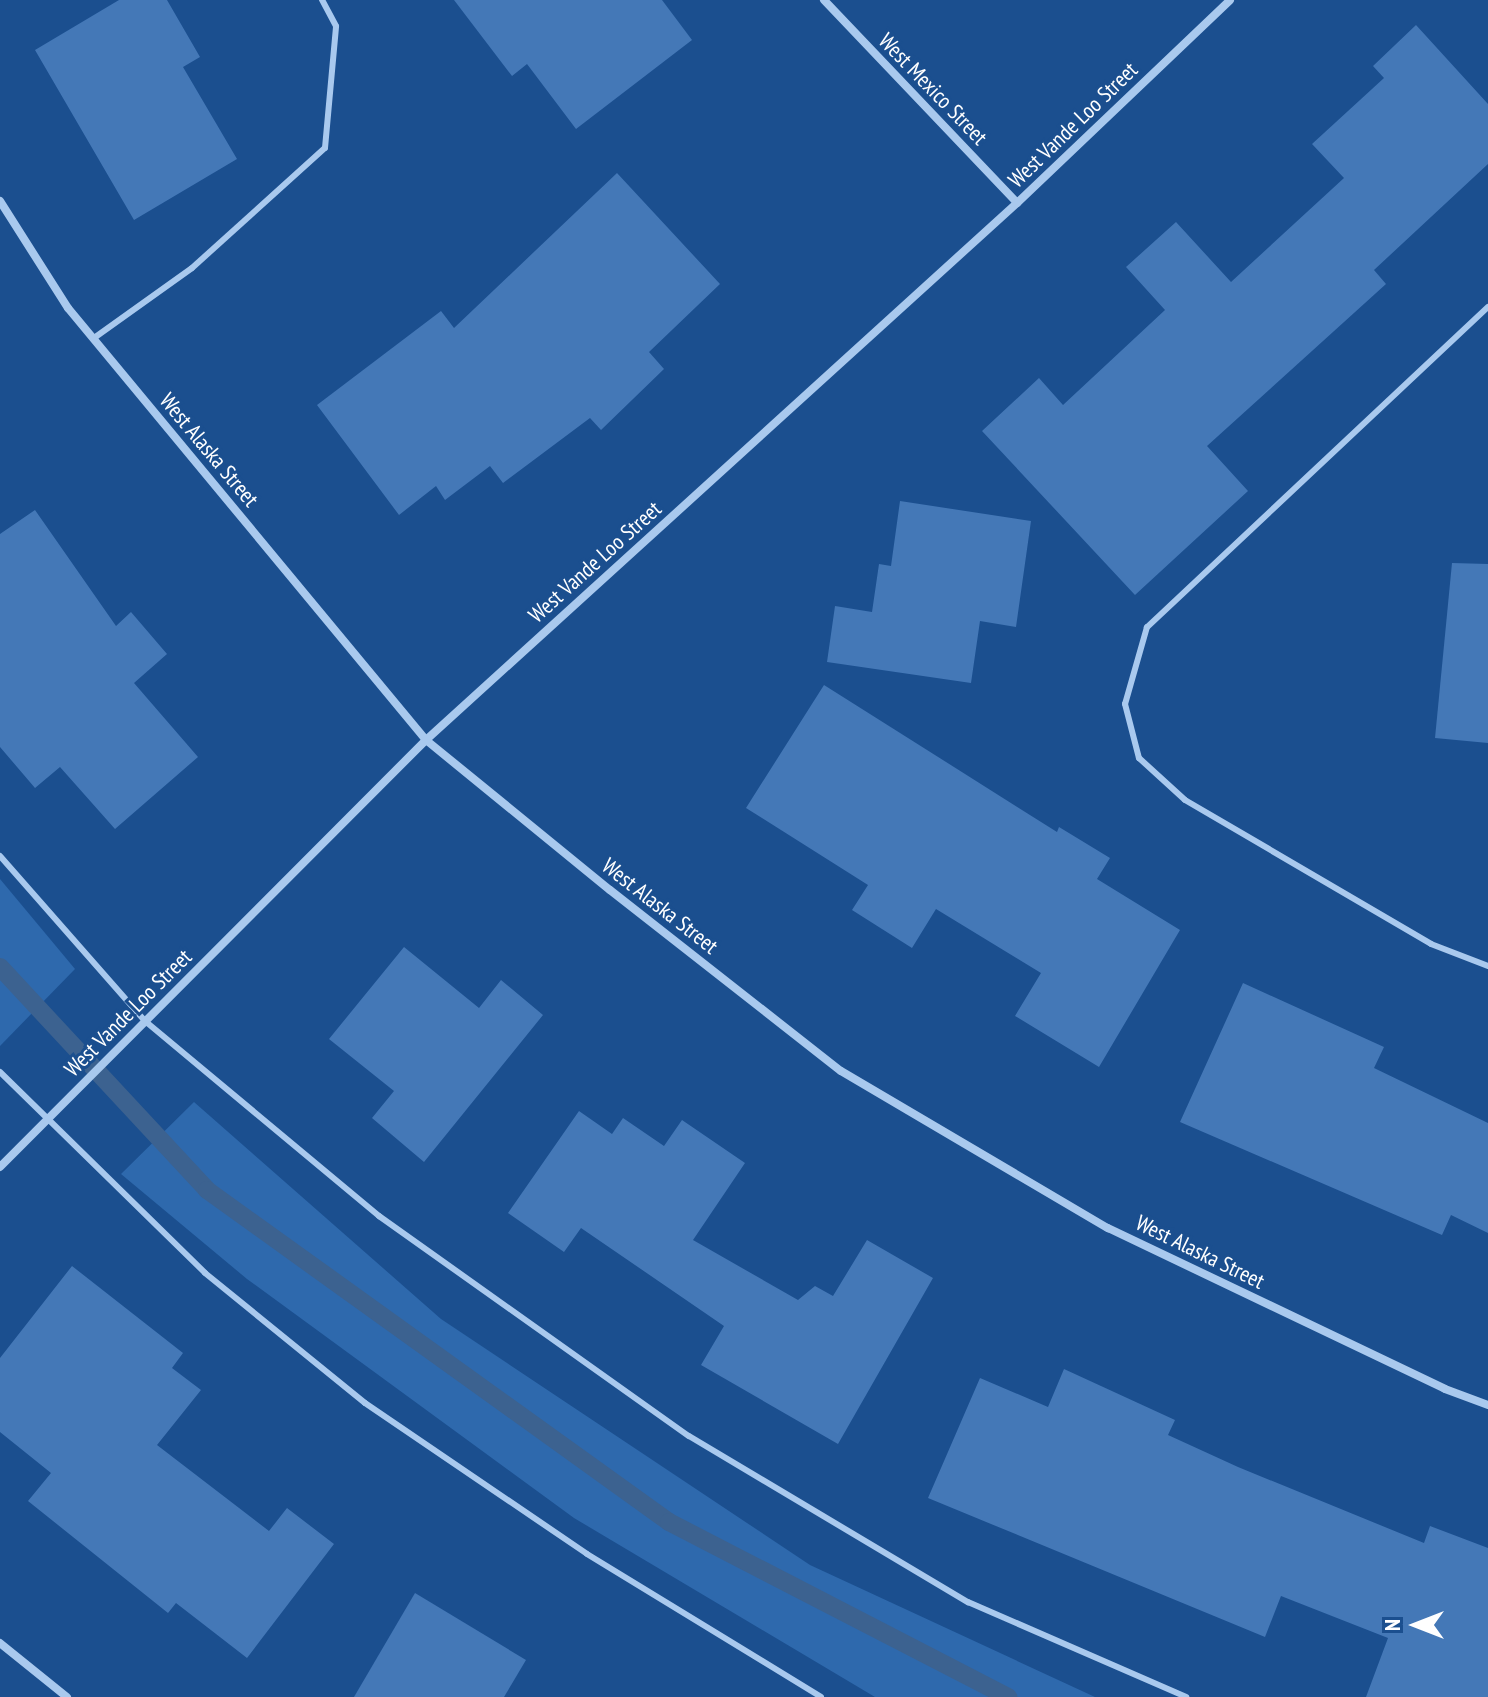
<!DOCTYPE html>
<style>
body{margin:0}
#map{position:relative;width:1488px;height:1697px;overflow:hidden;background:#1b4f8f;font-family:"PT Sans Narrow",sans-serif}
div>[style]{position:absolute}
.green>*{inset:0;background:#2e69ad}
.stream>*{height:18px;margin:-9px;padding:0 9px;transform-origin:9px;border-radius:9px;background:#3c6290}
.building>*{inset:0;background:#4478b7}
.service>*{height:6px;margin:-3px;padding:0 3px;transform-origin:3px;border-radius:3px;background:#a9c9ee}
.minor>*{height:8px;margin:-4px;padding:0 4px;transform-origin:4px;border-radius:4px;background:#a9c9ee}
span{translate:-50% -50%;white-space:nowrap;text-align:center;line-height:1.15;-webkit-text-stroke:6px #1b4f8f;paint-order:stroke}
.street-label{font-size:22px;color:#fff}
.north{position:absolute;left:1376px;top:1585px;width:80px;height:80px;-webkit-text-stroke:6px #1b4f8f;paint-order:stroke;rotate:270deg;font-size:22px;font-weight:700;line-height:32px;text-align:center;color:#fff}
.north::after{content:'';display:block;margin:auto;width:28px;height:36px;background:#fff;clip-path:polygon(50% 0,100% 100%,50% 72%,0 100%)}
</style>
<div id="map">
<div class="green">
<i style="clip-path:polygon(0 879px,75px 969px,0 1046px)"></i>
<i style="clip-path:polygon(194px 1102px,441px 1319px,810px 1565px,1095px 1697px,875px 1697px,574px 1518px,247px 1279px,121px 1174px)"></i>
</div>
<div class="stream">
<i style="left:0;top:967px;width:304px;rotate:47.1deg"></i>
<i style="left:207px;top:1190px;width:569px;rotate:35.7deg"></i>
<i style="left:669px;top:1522px;width:382px;rotate:27.3deg"></i>
</div>
<div class="building">
<i style="clip-path:polygon(119px 0,167px 0,200px 57px,183px 67px,237px 159px,134px 220px,35px 50px)"></i>
<i style="clip-path:polygon(454px 0,662px 0,692px 40px,576px 129px,527px 64px,512px 76px)"></i>
<i style="clip-path:polygon(1416px 25px,1488px 104px,1488px 164px,1374px 270px,1386px 284px,1207px 446px,1248px 491px,1135px 595px,982px 431px,1039px 378px,1063px 405px,1165px 310px,1126px 267px,1176px 222px,1231px 282px,1344px 178px,1312px 144px,1384px 78px,1373px 66px)"></i>
<i style="clip-path:polygon(617px 173px,720px 284px,649px 352px,664px 369px,601px 430px,590px 418px,503px 483px,490px 466px,445px 500px,436px 486px,399px 515px,317px 405px,441px 311px,454px 328px)"></i>
<i style="clip-path:polygon(900px 501px,1031px 521px,1016px 627px,980px 621px,971px 683px,827px 662px,835px 606px,872px 612px,879px 564px,891px 566px)"></i>
<i style="clip-path:polygon(35px 510px,116px 626px,131px 612px,167px 654px,134px 683px,198px 757px,115px 829px,60px 767px,35px 788px,0 747px,0 534px)"></i>
<i style="clip-path:polygon(1452px 563px,1488px 564px,1488px 743px,1435px 738px)"></i>
<i style="clip-path:polygon(824px 685px,1057px 832px,1059px 827px,1110px 858px,1097px 879px,1180px 930px,1099px 1067px,1015px 1016px,1041px 973px,936px 909px,912px 948px,852px 910px,868px 885px,746px 808px)"></i>
<i style="clip-path:polygon(404px 947px,479px 1008px,501px 980px,543px 1015px,424px 1162px,372px 1118px,394px 1091px,329px 1039px)"></i>
<i style="clip-path:polygon(1243px 983px,1384px 1047px,1374px 1068px,1488px 1123px,1488px 1233px,1451px 1215px,1442px 1235px,1180px 1122px)"></i>
<i style="clip-path:polygon(579px 1111px,612px 1134px,623px 1118px,664px 1146px,682px 1120px,745px 1163px,693px 1240px,798px 1300px,815px 1286px,833px 1296px,867px 1240px,933px 1278px,838px 1444px,701px 1365px,724px 1326px,581px 1228px,564px 1252px,508px 1213px)"></i>
<i style="clip-path:polygon(72px 1266px,183px 1353px,172px 1368px,201px 1390px,157px 1445px,269px 1531px,287px 1508px,334px 1544px,247px 1658px,176px 1603px,168px 1613px,28px 1501px,51px 1473px,0 1432px,0 1358px)"></i>
<i style="clip-path:polygon(1064px 1369px,1175px 1420px,1168px 1435px,1238px 1467px,1424px 1543px,1430px 1526px,1488px 1548px,1488px 1697px,1366px 1697px,1388px 1638px,1281px 1596px,1265px 1637px,928px 1498px,980px 1378px,1048px 1407px)"></i>
<i style="clip-path:polygon(415px 1593px,526px 1660px,504px 1697px,354px 1697px)"></i>
</div>
<div class="service">
<i style="left:1488px;top:307px;width:468px;rotate:136.8deg"></i>
<i style="left:1147px;top:627px;width:80px;rotate:105.9deg"></i>
<i style="left:1125px;top:704px;width:56px;rotate:75.5deg"></i>
<i style="left:1139px;top:758px;width:62px;rotate:42.4deg"></i>
<i style="left:1185px;top:800px;width:285px;rotate:30.3deg"></i>
<i style="left:1431px;top:944px;width:61px;rotate:21.1deg"></i>
<i style="left:94px;top:338px;width:120px;rotate:-35.5deg"></i>
<i style="left:192px;top:268px;width:179px;rotate:-42.1deg"></i>
<i style="left:325px;top:148px;width:122px;rotate:-84.8deg"></i>
<i style="left:336px;top:26px;width:30px;rotate:-118deg"></i>
<i style="left:0;top:856px;width:220px;rotate:48.7deg"></i>
<i style="left:145px;top:1021px;width:305px;rotate:39.8deg"></i>
<i style="left:379px;top:1216px;width:380px;rotate:35.4deg"></i>
<i style="left:689px;top:1436px;width:325px;rotate:30.8deg"></i>
<i style="left:968px;top:1602px;width:238px;rotate:23.5deg"></i>
<i style="left:0;top:1072px;width:287px;rotate:44.4deg"></i>
<i style="left:205px;top:1273px;width:206px;rotate:39.1deg"></i>
<i style="left:365px;top:1403px;width:268px;rotate:34.2deg"></i>
<i style="left:587px;top:1554px;width:274px;rotate:31.4deg"></i>
</div>
<div class="minor">
<i style="left:824px;top:0;width:280px;rotate:46.4deg"></i>
<i style="left:0;top:201px;width:127px;rotate:57.6deg"></i>
<i style="left:68px;top:308px;width:561px;rotate:50.35deg"></i>
<i style="left:426px;top:740px;width:237px;rotate:39.2deg"></i>
<i style="left:610px;top:890px;width:293px;rotate:38.1deg"></i>
<i style="left:841px;top:1071px;width:310px;rotate:30.5deg"></i>
<i style="left:1108px;top:1228px;width:373px;rotate:25.5deg"></i>
<i style="left:1445px;top:1389px;width:46px;rotate:20.4deg"></i>
<i style="left:0;top:1167px;width:603px;rotate:-45.07deg"></i>
<i style="left:426px;top:740px;width:799px;rotate:-42.26deg"></i>
<i style="left:1017px;top:203px;width:294px;rotate:-43.6deg"></i>
<i style="left:0;top:1643px;width:86px;rotate:38.9deg"></i>
</div>
<div class="street-label">
<span style="left:933px;top:89px;rotate:46deg">West Mexico Street</span>
<span style="left:1073px;top:125px;rotate:-44deg">West Vande Loo Street</span>
<span style="left:209px;top:450px;rotate:50deg">West Alaska Street</span>
<span style="left:595px;top:562px;rotate:-42deg">West Vande Loo Street</span>
<span style="left:660px;top:906px;rotate:38deg">West Alaska Street</span>
<span style="left:128px;top:1013px;rotate:-45deg">West Vande Loo Street</span>
<span style="left:1200px;top:1252px;rotate:26deg">West Alaska Street</span>
</div>
<div class="north">N</div>
</div>
